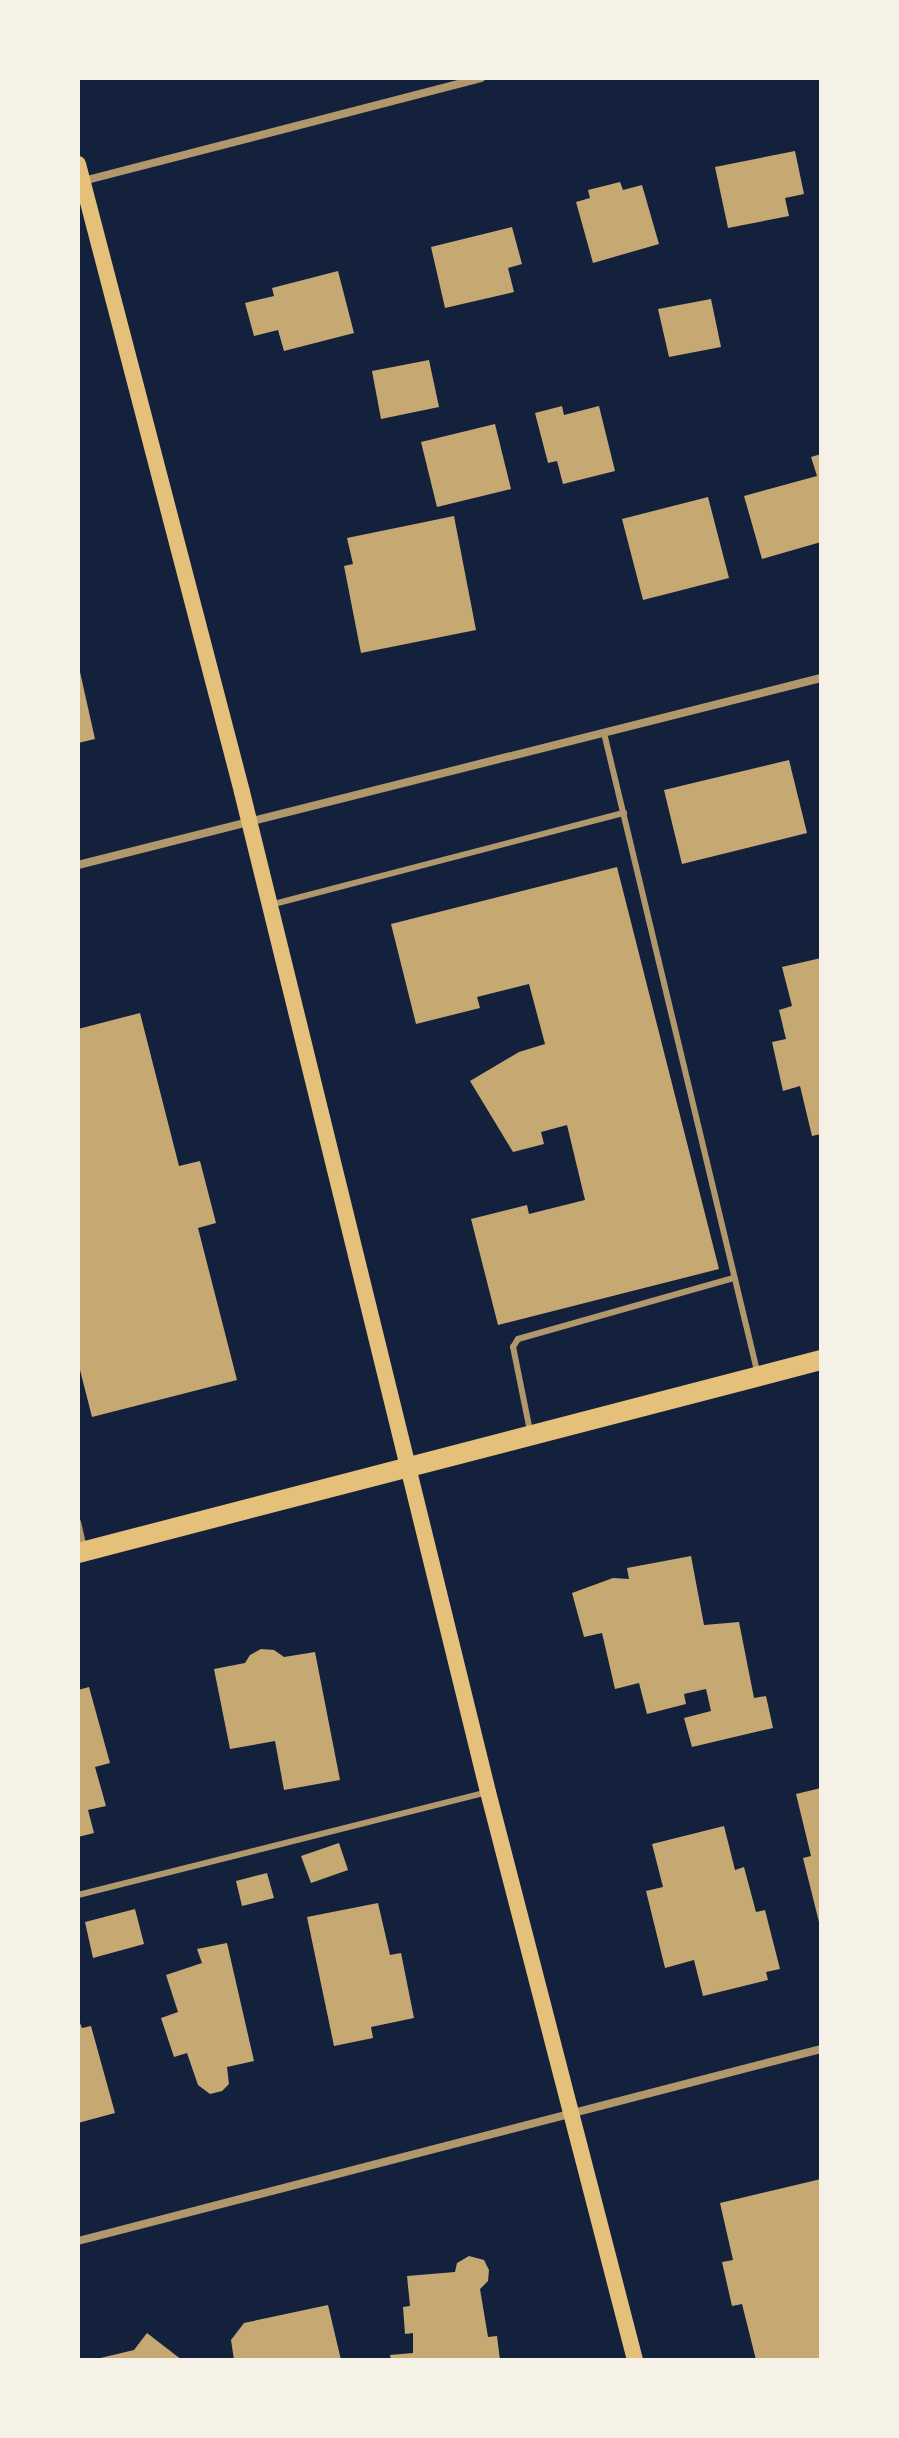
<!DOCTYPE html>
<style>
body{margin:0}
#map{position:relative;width:899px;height:2438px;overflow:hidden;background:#14213d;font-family:"Asap Condensed",sans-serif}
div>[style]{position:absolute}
.building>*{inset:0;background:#c6a872}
.service>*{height:6px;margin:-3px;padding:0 3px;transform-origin:3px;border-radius:3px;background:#b1986c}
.minor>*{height:8px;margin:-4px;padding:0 4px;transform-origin:4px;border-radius:4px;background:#b1986c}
.secondary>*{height:16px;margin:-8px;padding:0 8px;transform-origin:8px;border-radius:8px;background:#e5c07b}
.primary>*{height:20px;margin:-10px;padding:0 10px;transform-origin:10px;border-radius:10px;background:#e5c07b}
span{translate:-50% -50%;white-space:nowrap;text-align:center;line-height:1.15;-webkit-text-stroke:8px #f6f1e7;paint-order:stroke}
.frame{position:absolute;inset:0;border:80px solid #f6f1e7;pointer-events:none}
</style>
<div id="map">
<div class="building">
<i style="clip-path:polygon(795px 151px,804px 194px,785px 198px,789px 216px,728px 228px,715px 167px)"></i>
<i style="clip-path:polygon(620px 182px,623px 190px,642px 185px,659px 244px,593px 263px,576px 202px,590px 198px,588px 190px)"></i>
<i style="clip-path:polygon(512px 227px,522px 264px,508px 268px,514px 292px,445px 308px,431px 247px)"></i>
<i style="clip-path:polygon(338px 271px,354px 333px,284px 351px,278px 330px,254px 336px,245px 303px,274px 296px,272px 288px)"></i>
<i style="clip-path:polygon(711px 299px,721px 347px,669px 357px,658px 309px)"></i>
<i style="clip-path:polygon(429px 360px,439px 407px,381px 419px,372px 371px)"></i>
<i style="clip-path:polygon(562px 406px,564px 415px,599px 406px,615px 471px,563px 484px,557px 461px,548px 463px,535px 413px)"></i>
<i style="clip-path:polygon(495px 424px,511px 489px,437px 507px,421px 442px)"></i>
<i style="clip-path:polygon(821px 454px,821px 542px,762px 559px,744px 496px,817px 476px,811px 457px)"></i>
<i style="clip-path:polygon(708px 497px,729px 578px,643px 600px,622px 519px)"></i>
<i style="clip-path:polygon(454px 516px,476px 630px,361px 653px,344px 566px,353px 564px,347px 538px)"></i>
<i style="clip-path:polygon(78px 663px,95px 739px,78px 743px)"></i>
<i style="clip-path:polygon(789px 760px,807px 833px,682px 864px,664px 790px)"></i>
<i style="clip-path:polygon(617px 867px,719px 1269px,498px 1325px,471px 1219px,527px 1205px,529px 1214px,585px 1200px,567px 1125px,541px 1132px,544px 1144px,513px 1152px,470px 1081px,519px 1052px,545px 1044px,529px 984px,477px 997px,480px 1008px,416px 1024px,391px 924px)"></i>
<i style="clip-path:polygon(821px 958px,821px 1134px,812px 1136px,800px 1086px,783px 1091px,772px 1042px,786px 1039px,779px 1010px,792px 1006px,782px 967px)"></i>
<i style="clip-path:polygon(140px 1013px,179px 1166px,200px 1161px,216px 1223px,198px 1228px,237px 1380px,92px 1417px,78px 1362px,78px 1029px)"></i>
<i style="clip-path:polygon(691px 1556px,704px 1625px,739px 1622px,754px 1698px,766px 1696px,773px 1728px,692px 1747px,684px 1718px,711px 1711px,706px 1689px,684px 1694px,686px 1704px,647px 1714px,639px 1683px,615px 1689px,602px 1633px,584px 1637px,572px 1593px,613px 1578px,629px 1579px,627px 1568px)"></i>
<i style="clip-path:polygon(261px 1649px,274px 1650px,284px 1657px,315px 1652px,340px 1780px,284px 1790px,275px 1741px,230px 1749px,214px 1669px,245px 1663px,250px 1655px)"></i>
<i style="clip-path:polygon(89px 1687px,110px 1763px,95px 1767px,106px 1806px,88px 1810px,94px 1833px,78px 1837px,78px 1690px)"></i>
<i style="clip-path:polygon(821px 1788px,821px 1926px,820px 1926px,803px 1858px,811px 1856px,796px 1794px)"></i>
<i style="clip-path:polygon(724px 1826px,735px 1870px,744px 1867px,756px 1912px,765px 1910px,780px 1969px,766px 1972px,768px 1980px,703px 1996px,694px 1960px,665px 1968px,646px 1891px,663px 1887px,652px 1844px)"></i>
<i style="clip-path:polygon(339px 1843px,348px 1870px,311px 1883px,301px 1856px)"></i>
<i style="clip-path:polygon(267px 1873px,274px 1898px,242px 1906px,236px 1881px)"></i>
<i style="clip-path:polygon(378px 1903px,390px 1955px,401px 1953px,414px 2018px,371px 2027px,373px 2038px,334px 2046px,307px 1917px)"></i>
<i style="clip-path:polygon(135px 1909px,144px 1944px,93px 1958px,85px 1922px)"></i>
<i style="clip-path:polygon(227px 1943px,254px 2061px,227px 2067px,229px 2084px,222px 2091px,210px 2094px,198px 2085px,187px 2053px,174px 2057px,161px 2018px,178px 2012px,166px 1975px,202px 1963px,197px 1949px)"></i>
<i style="clip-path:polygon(78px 2018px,82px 2028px,91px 2026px,115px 2113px,78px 2123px)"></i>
<i style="clip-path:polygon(821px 2179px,821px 2360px,756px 2360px,742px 2304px,732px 2306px,722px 2262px,733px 2260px,720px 2203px)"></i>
<i style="clip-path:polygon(469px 2256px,484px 2260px,489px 2270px,488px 2281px,480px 2289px,488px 2337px,497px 2336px,500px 2360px,391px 2360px,390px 2355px,413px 2353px,413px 2333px,405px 2334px,403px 2307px,410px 2306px,407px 2276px,455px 2272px,457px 2263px)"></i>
<i style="clip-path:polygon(328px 2305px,341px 2360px,234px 2360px,231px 2340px,244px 2323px)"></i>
<i style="clip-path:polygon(147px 2333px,182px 2360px,92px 2360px,134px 2350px)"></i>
</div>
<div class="service">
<i style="left:604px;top:733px;width:656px;rotate:76.51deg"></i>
<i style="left:270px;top:905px;width:366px;rotate:-14.6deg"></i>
<i style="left:530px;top:1431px;width:86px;rotate:-101.4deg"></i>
<i style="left:513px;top:1347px;width:9px;rotate:-58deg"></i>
<i style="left:518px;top:1339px;width:224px;rotate:-15.8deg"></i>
<i style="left:78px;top:1522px;width:26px;rotate:77deg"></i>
<i style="left:78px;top:1895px;width:423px;rotate:-14.1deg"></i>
</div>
<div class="minor">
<i style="left:83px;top:181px;width:411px;rotate:-14.5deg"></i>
<i style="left:78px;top:865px;width:766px;rotate:-14.13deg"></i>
<i style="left:78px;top:2241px;width:767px;rotate:-14.49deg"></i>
</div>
<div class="secondary">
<i style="left:78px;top:164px;width:649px;rotate:75.36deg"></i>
<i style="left:242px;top:792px;width:1030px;rotate:76.18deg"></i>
<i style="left:488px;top:1792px;width:587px;rotate:75.49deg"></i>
</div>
<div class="primary">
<i style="left:78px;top:1553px;width:768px;rotate:-14.56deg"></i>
</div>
<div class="frame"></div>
</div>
